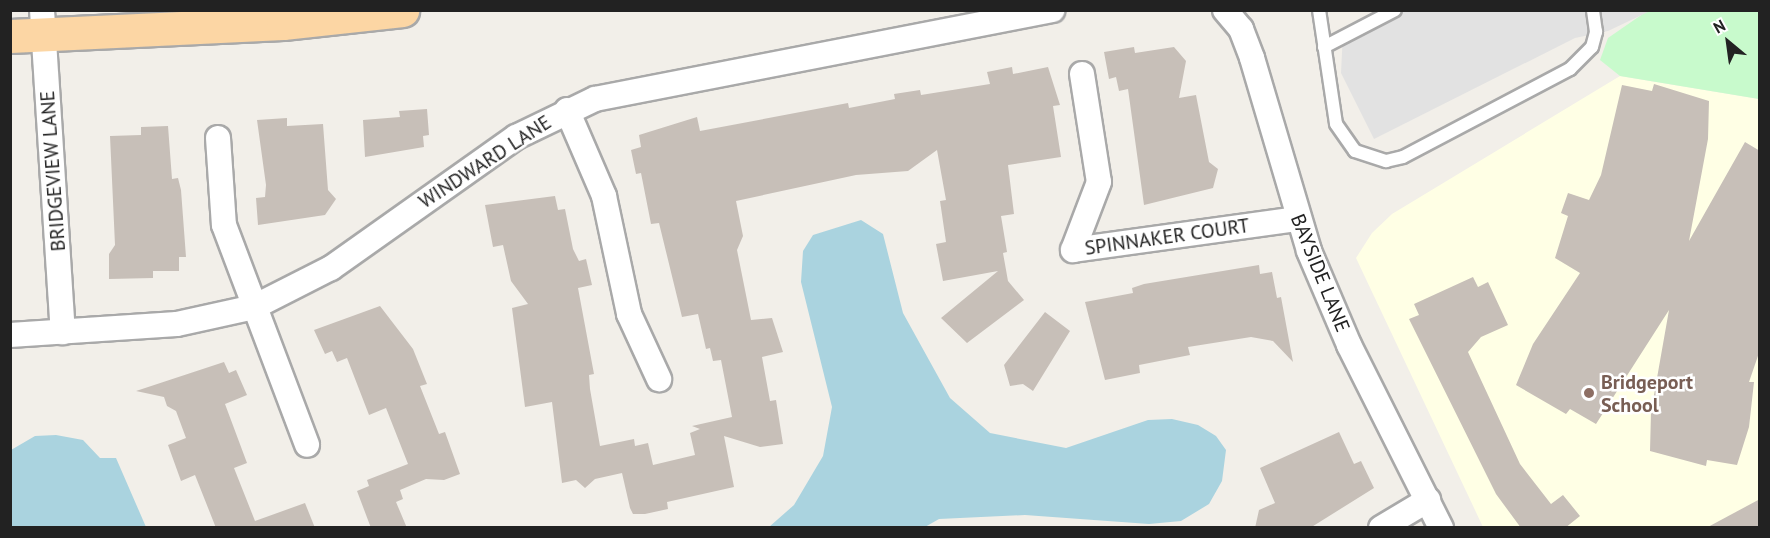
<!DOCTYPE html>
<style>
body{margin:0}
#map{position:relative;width:1770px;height:538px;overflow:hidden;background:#f2efe9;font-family:"PT Sans",sans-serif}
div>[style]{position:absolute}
.education>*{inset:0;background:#ffffe5}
.park>*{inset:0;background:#c8facc}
.parking>*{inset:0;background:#e2e2e2}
.water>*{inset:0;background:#aad3df}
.building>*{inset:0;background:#c7bfb8}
.roads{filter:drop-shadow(2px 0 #a9a9a9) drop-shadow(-2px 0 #a9a9a9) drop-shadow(0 2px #a9a9a9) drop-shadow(0 -2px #a9a9a9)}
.service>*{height:12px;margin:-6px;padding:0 6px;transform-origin:6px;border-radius:6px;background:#fff}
.minor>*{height:24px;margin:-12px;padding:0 12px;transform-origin:12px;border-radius:12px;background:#fff}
.primary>*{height:33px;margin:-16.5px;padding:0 16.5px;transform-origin:16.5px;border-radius:16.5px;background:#fcd6a4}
.dots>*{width:16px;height:16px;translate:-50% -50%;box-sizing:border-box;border:3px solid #fff;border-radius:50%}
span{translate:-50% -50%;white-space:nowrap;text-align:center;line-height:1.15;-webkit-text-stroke:5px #fff;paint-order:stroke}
.street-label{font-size:20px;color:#222}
.education-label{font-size:20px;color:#785e54;font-weight:700}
.left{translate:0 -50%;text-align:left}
.frame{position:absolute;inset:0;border:12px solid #222;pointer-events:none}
.north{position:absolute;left:1698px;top:12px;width:60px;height:60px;-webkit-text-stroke:4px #fff;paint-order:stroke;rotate:331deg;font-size:16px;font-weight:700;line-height:24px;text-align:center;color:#222}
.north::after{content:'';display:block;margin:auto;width:21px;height:27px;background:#222;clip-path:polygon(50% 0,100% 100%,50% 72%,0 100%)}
</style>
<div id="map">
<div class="education">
<i style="clip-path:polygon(1620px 76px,1759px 99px,1759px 527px,1483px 527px,1356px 258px,1372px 233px,1392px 214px)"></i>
</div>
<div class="park">
<i style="clip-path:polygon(1647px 11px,1759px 11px,1759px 99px,1620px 76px,1600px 60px,1608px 38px)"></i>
</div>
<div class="parking">
<i style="clip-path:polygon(1383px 11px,1647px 10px,1648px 12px,1608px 31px,1575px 38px,1374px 139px,1341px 73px,1343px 32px)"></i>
</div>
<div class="water">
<i style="clip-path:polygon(861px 220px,883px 234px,903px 313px,950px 398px,990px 433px,1066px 448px,1148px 420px,1172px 419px,1198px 425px,1216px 436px,1226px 450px,1222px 481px,1209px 504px,1181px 521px,1149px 524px,1025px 515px,939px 519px,925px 527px,769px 527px,794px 505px,823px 456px,832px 407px,801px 282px,803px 251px,813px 235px)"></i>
<i style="clip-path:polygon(56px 435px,83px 440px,100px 458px,116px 458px,146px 527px,11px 527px,11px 450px,35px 436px)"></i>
</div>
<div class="building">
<i style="clip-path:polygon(1134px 47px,1135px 53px,1174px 47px,1186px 61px,1179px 98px,1196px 95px,1209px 162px,1218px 169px,1213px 188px,1144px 205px,1128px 89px,1119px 91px,1116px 77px,1109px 79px,1104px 52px)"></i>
<i style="clip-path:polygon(1012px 67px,1013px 74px,1048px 67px,1060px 105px,1053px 106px,1061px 157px,1008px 165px,1014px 214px,1001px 216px,1007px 252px,1003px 253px,1008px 281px,1024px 300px,967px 343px,941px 318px,998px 271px,943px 281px,936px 244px,946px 242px,940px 201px,946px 200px,937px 150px,908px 171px,856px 175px,736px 201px,743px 236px,737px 250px,751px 320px,772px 318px,783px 352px,762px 357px,770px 401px,776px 400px,783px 444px,760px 447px,724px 436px,734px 487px,667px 502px,668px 509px,645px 514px,633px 514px,630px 508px,622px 473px,595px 479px,585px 488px,576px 480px,562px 483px,552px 402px,525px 407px,512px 308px,528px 304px,511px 281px,503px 245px,493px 247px,485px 205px,555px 196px,558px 210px,565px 209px,573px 249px,579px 261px,586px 259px,592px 285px,578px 288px,594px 374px,589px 375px,590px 389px,600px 446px,634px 439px,635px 446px,648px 443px,653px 465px,695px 455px,690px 433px,700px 429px,692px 426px,732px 417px,721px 360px,713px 361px,710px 348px,706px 349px,698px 314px,682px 317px,659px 223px,651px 224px,641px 173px,636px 174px,631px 150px,641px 147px,639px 135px,697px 117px,700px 131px,848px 103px,849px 108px,895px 99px,894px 94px,920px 90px,921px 95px,990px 84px,987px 72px)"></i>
<i style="clip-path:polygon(1654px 84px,1709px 101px,1708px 139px,1689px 241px,1745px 142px,1760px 151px,1760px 350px,1749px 382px,1754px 382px,1749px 427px,1737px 465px,1707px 460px,1706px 466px,1650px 451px,1651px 412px,1669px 310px,1596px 424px,1570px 409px,1566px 414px,1516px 385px,1533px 344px,1580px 273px,1555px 258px,1568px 216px,1561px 213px,1568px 193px,1589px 200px,1601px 175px,1622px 85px,1652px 91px)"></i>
<i style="clip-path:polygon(427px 109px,429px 135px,423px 136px,424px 147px,365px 157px,363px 120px,400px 117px,399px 111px)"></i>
<i style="clip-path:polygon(287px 118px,287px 126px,323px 124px,328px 190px,336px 199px,325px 215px,258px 225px,256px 198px,265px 197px,266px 185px,257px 120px)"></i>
<i style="clip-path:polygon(168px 126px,172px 179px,178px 178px,181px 190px,186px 257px,179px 257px,179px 271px,153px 271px,153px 278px,109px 279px,109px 254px,115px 245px,110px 136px,141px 135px,141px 127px)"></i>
<i style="clip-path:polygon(1259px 265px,1260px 274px,1272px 272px,1277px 298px,1281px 297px,1293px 362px,1273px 341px,1251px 337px,1188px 347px,1190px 355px,1139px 365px,1140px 373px,1105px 380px,1085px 302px,1133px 293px,1132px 288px,1144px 284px)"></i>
<i style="clip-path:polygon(1473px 277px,1478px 287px,1488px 282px,1508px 325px,1481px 337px,1468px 352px,1520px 464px,1551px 504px,1563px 495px,1580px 516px,1565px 528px,1521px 528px,1496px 494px,1409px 319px,1419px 315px,1414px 304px)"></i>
<i style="clip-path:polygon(380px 306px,413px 349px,427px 384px,420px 386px,439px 434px,445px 432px,460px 474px,444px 480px,426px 479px,400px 490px,403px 499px,396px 502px,407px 528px,371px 528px,357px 491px,369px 486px,367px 480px,408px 464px,386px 408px,369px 415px,347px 358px,337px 362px,332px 351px,325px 354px,314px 330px)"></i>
<i style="clip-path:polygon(1045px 312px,1070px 331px,1033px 391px,1023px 384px,1010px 386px,1004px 365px)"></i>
<i style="clip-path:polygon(224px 362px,229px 373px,236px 370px,247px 395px,225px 404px,247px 463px,234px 468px,255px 521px,305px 503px,315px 528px,216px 528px,195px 475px,181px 481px,168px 445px,186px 438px,176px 411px,167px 406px,164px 397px,136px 391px)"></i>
<i style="clip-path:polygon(1339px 432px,1354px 464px,1361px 461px,1374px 488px,1310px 528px,1255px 528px,1259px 510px,1275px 503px,1260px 468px)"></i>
<i style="clip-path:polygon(1760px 499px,1760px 528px,1706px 528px)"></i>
</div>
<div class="roads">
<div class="service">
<i style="left:1319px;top:10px;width:115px;rotate:81.5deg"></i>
<i style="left:1336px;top:124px;width:33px;rotate:55deg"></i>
<i style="left:1355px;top:151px;width:33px;rotate:18deg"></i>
<i style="left:1386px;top:161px;width:17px;rotate:-13deg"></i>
<i style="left:1403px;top:157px;width:189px;rotate:-27.8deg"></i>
<i style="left:1570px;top:69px;width:31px;rotate:-45deg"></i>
<i style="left:1592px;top:47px;width:16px;rotate:-75deg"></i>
<i style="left:1596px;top:32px;width:22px;rotate:-98deg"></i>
<i style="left:1324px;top:47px;width:80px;rotate:-27.5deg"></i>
</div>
<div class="minor">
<i style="left:42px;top:10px;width:323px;rotate:86.3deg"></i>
<i style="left:1225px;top:10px;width:25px;rotate:50deg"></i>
<i style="left:1241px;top:29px;width:31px;rotate:69deg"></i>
<i style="left:1252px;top:58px;width:201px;rotate:73.5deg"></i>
<i style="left:1309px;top:251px;width:102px;rotate:66.9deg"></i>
<i style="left:1349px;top:345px;width:205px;rotate:63.3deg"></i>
<i style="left:1082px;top:74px;width:109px;rotate:81.1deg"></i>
<i style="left:1099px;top:182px;width:73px;rotate:110.9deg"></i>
<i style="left:1073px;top:250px;width:226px;rotate:-7.9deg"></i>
<i style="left:567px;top:110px;width:94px;rotate:66.7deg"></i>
<i style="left:604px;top:196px;width:121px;rotate:78deg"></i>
<i style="left:629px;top:314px;width:72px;rotate:65.2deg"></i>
<i style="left:218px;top:138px;width:87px;rotate:86.1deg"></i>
<i style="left:224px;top:225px;width:235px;rotate:69.3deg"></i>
<i style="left:10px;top:335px;width:167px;rotate:-3.8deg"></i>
<i style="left:177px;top:324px;width:79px;rotate:-12.4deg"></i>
<i style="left:254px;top:307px;width:86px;rotate:-26.9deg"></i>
<i style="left:331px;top:268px;width:227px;rotate:-35.3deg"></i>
<i style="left:516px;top:137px;width:88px;rotate:-25.7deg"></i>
<i style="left:595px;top:99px;width:466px;rotate:-11deg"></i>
<i style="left:1381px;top:528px;width:55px;rotate:-30.8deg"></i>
</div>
<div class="primary">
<i style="left:10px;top:36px;width:273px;rotate:-2.7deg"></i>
<i style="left:283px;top:23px;width:120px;rotate:-6.2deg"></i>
</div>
</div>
<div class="dots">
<i style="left:1589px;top:393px;background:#8d6e63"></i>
</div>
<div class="street-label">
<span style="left:485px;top:162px;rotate:-33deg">WINDWARD LANE</span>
<span style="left:53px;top:171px;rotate:-94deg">BRIDGEVIEW LANE</span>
<span style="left:1167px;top:237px;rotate:-8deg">SPINNAKER COURT</span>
<span style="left:1320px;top:273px;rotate:68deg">BAYSIDE LANE</span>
</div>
<div class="education-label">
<span class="left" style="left:1601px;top:394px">Bridgeport<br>School</span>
</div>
<div class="frame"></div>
<div class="north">N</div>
</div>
